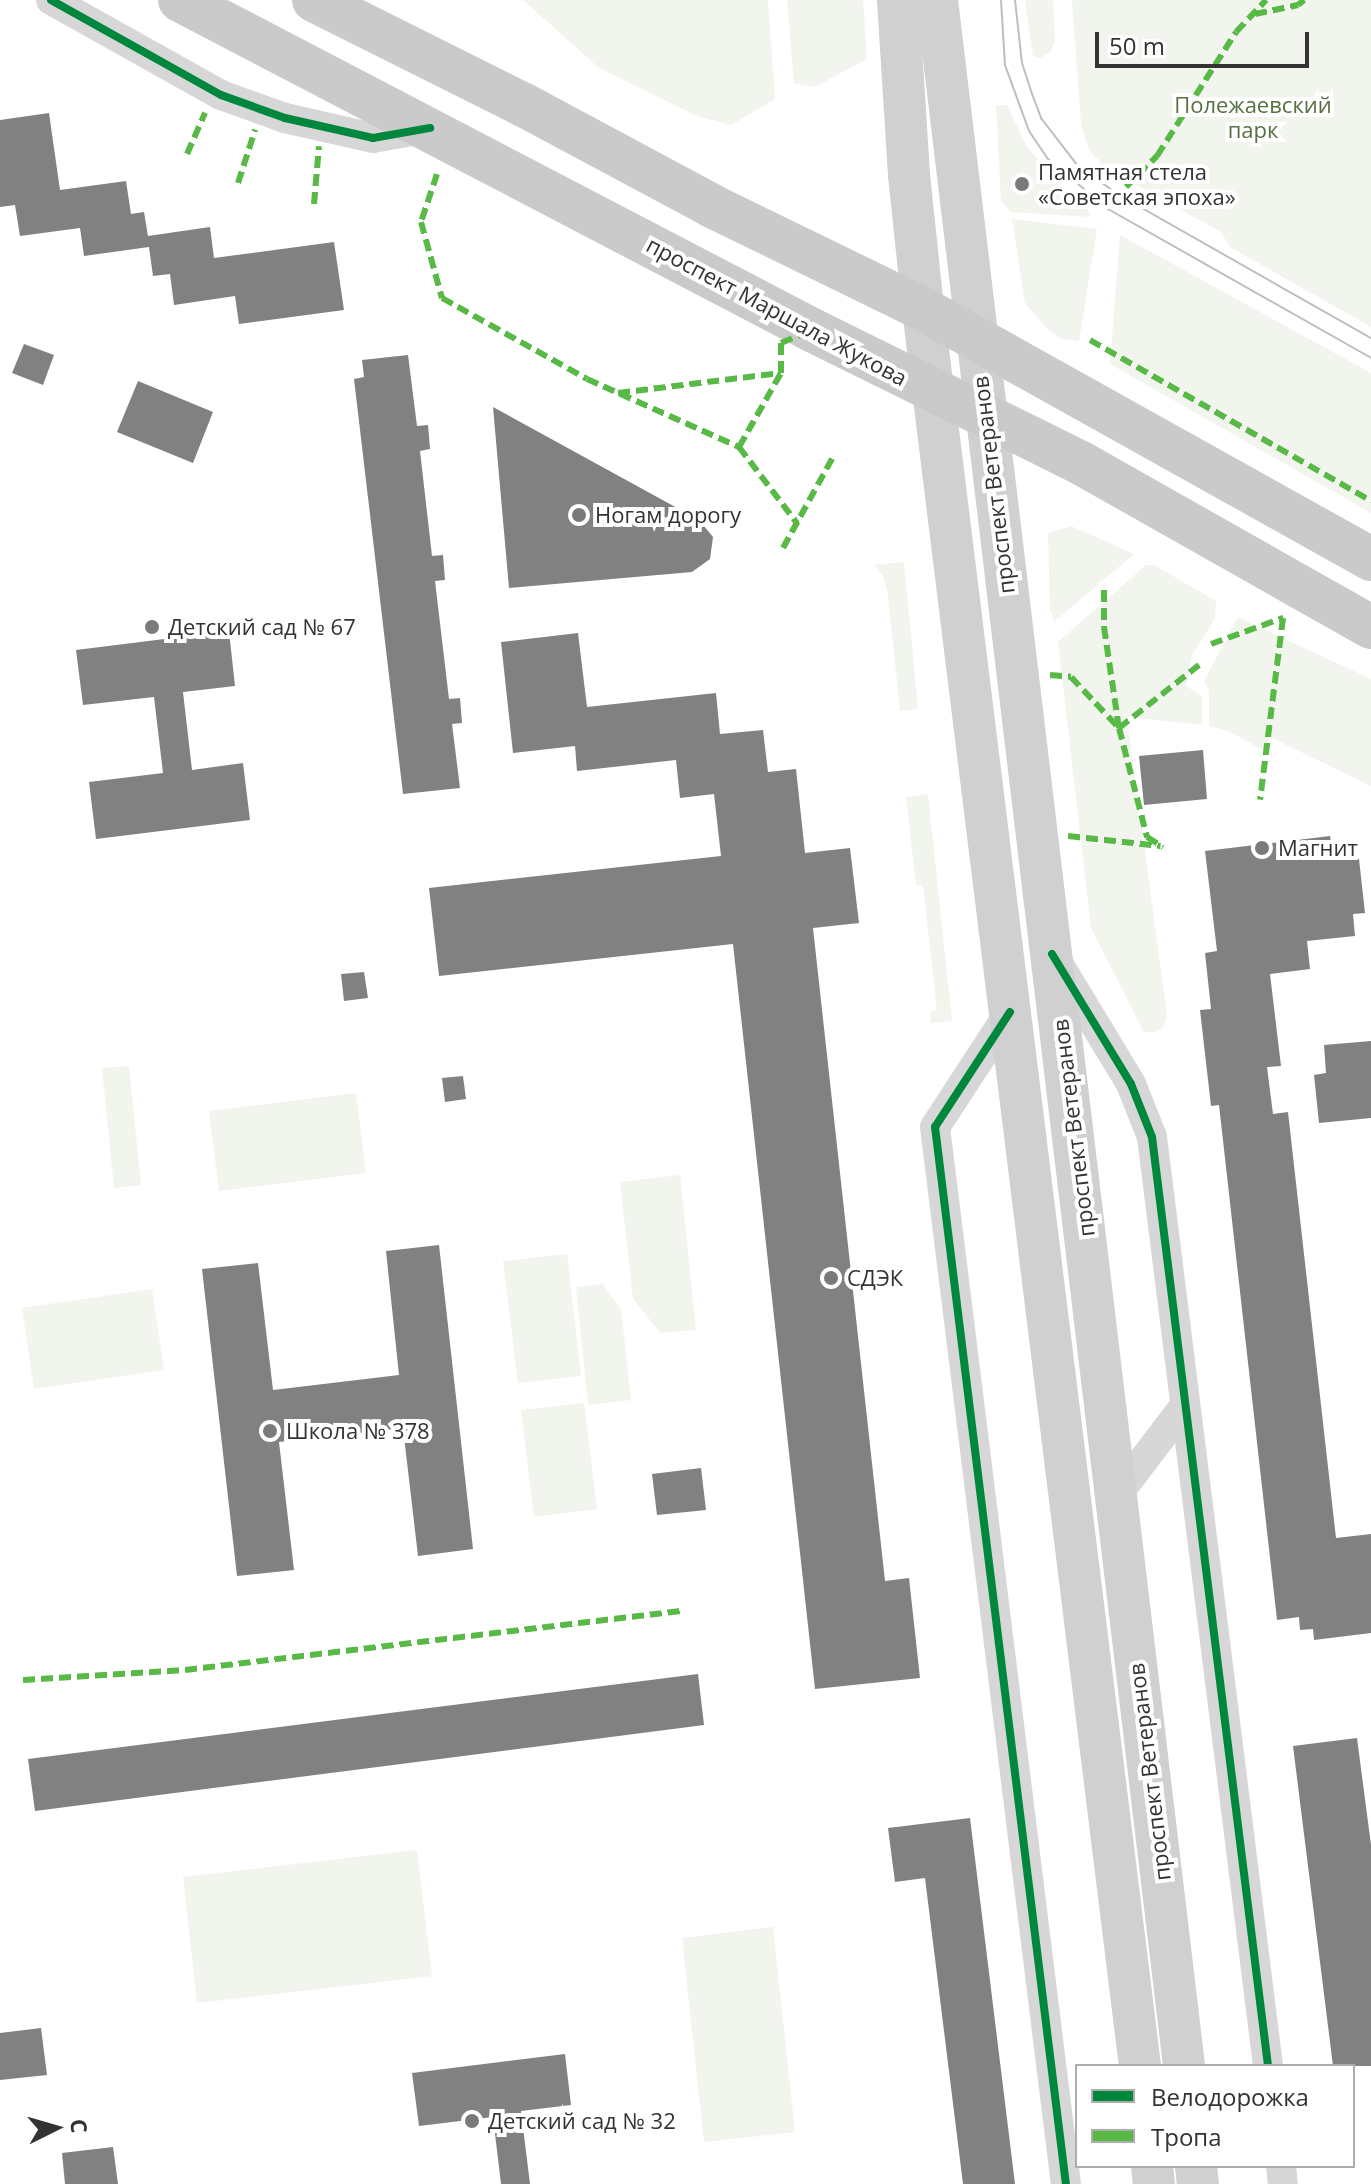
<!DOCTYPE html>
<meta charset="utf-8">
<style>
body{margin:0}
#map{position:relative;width:1371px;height:2184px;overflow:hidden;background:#fff;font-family:"Open Sans",sans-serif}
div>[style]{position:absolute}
.green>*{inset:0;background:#f1f5ed}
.building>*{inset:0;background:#818181}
.minor>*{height:30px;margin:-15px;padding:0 15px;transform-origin:15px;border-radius:15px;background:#d7d7d7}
.secondary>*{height:42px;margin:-21px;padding:0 21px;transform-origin:21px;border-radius:21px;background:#d0d0d0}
.primary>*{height:44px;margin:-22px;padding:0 22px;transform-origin:22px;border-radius:22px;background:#cacaca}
.tram>*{height:2px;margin:-1px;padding:0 1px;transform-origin:1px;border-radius:1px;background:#bebebe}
.quiet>*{height:6px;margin-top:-3px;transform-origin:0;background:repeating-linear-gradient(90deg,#58b947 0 12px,transparent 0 18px)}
.cycleway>*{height:8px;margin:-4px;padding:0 4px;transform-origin:4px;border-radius:4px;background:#00873e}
.dots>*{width:22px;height:22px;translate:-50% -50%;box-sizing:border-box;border:4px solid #fff;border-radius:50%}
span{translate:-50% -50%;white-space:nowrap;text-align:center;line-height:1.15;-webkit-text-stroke:8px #fff;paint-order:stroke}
.park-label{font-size:22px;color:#56703f}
.poi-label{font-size:22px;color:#333}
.left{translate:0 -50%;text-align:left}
.street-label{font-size:22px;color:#333}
.legend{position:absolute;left:1075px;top:2064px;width:280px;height:104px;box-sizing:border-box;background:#fff;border:2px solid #adadad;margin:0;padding:10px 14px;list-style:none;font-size:24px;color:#333}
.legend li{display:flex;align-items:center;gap:16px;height:40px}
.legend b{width:40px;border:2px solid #adadad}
.north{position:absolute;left:16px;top:2088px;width:80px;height:80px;-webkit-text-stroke:6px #fff;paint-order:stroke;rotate:85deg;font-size:22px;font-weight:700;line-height:32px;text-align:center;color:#333}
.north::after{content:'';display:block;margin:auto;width:28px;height:36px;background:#333;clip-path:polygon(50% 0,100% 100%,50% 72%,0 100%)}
.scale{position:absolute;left:1095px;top:32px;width:214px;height:36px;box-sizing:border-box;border:4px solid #333;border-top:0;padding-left:10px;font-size:24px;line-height:28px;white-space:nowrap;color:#333;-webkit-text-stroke:6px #fff;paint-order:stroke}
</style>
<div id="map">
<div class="green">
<i style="clip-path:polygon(523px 0,768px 0,775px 99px,731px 125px,697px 116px,599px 68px)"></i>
<i style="clip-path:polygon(787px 0,863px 0,867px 59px,815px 87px,794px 83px)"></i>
<i style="clip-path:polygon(1025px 0,1053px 0,1055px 41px,1051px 51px,1040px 58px,1033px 56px)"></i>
<i style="clip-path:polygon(1072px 0,1371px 0,1371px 327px,1230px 247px,1221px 232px,1106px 168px,1089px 150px,1081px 125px)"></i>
<i style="clip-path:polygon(996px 105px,1007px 105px,1026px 145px,1054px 179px,1087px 208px,1090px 217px,1011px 212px,1001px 201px)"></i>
<i style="clip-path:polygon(1012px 219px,1097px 229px,1079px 341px,1062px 339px,1047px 329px,1025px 303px)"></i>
<i style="clip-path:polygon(1120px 235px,1371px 373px,1371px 513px,1110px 364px)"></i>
<i style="clip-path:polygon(1071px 526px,1134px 554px,1054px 622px,1050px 609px,1048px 533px)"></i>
<i style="clip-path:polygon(904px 562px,918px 709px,900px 711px,888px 595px,884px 578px,874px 565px)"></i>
<i style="clip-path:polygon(1146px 565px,1154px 565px,1216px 601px,1215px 619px,1192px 655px,1186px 686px,1202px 696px,1202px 725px,1127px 717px,1167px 1016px,1163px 1028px,1155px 1032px,1144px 1032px,1091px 928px,1058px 642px)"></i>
<i style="clip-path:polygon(1238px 617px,1371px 679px,1371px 786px,1270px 737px,1263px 750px,1228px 731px,1209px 726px,1209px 690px,1204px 681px)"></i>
<i style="clip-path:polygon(928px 794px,952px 1021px,931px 1023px,930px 1011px,937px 1010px,923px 885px,916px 885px,906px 797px)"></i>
<i style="clip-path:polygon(129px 1066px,141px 1185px,114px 1188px,102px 1068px)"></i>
<i style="clip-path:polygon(356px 1093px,366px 1173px,219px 1191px,209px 1111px)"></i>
<i style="clip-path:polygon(680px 1175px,696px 1330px,660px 1333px,633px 1298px,620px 1182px)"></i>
<i style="clip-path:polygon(567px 1254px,581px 1376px,518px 1383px,503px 1261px)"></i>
<i style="clip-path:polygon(602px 1284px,621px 1309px,631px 1400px,588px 1405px,576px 1287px)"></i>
<i style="clip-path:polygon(152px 1289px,164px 1370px,34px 1389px,22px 1308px)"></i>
<i style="clip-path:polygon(584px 1403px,597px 1509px,534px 1517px,521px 1410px)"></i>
<i style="clip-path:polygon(417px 1850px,432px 1976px,197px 2003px,183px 1877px)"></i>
<i style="clip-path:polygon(773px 1927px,795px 2132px,704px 2142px,682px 1938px)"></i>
</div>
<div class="building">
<i style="clip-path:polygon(49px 113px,60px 190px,126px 181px,131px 214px,144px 212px,148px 236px,210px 227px,214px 258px,334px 242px,344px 310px,239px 324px,235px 296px,174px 305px,170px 274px,153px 276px,149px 247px,84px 256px,80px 228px,20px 236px,15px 205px,0 207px,0 120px)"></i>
<i style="clip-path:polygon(24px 344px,54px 355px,43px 385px,12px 373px)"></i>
<i style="clip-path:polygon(408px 355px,417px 426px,428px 425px,430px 449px,420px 451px,432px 556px,443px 555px,445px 580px,435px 581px,449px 699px,460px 698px,462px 723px,452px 724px,460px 788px,403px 794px,354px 379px,364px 377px,362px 360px)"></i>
<i style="clip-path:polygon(138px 381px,213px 412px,193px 463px,117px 432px)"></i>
<i style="clip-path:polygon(493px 407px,699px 520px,713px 537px,710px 559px,692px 572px,509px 588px)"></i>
<i style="clip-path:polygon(229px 631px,235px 686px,183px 692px,192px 770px,243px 763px,250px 820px,96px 839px,89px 782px,163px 773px,154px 697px,83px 705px,76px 650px)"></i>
<i style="clip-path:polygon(578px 633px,587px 707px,716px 693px,720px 734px,763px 730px,768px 772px,796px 769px,805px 853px,850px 848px,859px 923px,813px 928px,885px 1581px,909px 1578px,920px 1678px,815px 1689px,733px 944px,439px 976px,429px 888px,721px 856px,714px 794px,680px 798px,676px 760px,577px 771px,575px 746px,513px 753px,501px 642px)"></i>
<i style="clip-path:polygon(1203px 750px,1207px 799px,1144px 805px,1139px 756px)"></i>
<i style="clip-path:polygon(1330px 836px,1332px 849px,1345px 847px,1346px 860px,1359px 859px,1365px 913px,1353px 914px,1355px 936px,1307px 941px,1310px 969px,1270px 974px,1281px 1066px,1267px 1067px,1273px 1114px,1288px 1112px,1336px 1538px,1371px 1534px,1371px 1633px,1314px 1640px,1313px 1629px,1300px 1630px,1299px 1617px,1277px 1620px,1219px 1105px,1211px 1106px,1200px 1010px,1211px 1009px,1205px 953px,1217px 951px,1205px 851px)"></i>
<i style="clip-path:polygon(364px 972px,368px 998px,344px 1001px,341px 974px)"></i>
<i style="clip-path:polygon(1371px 1041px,1371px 1118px,1319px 1123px,1314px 1075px,1326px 1073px,1324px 1045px)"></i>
<i style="clip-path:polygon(463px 1076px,466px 1099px,445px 1102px,442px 1078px)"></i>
<i style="clip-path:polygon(439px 1245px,473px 1549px,418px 1556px,403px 1428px,279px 1442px,294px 1570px,237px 1576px,202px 1269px,258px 1263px,273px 1390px,399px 1375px,386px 1251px)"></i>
<i style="clip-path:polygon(701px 1468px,706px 1510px,657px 1515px,652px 1474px)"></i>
<i style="clip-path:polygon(698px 1674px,704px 1725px,35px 1811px,28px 1759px)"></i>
<i style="clip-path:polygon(1357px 1738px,1371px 1845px,1371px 2066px,1333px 2066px,1293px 1746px)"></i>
<i style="clip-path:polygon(970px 1818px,1015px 2184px,963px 2184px,925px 1878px,895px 1882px,888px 1828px)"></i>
<i style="clip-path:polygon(41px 2028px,47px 2075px,0 2080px,0 2033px)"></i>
<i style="clip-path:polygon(565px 2054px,571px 2105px,521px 2111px,530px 2184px,501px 2184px,493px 2117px,419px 2126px,412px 2073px)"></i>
<i style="clip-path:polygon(113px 2147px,118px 2184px,65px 2184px,62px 2153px)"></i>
</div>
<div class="minor">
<i style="left:51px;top:0;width:195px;rotate:29.2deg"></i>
<i style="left:221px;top:95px;width:68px;rotate:19.8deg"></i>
<i style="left:285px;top:118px;width:90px;rotate:12.8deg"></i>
<i style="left:373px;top:138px;width:57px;rotate:-10.1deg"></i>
<i style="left:1056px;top:960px;width:145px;rotate:58.8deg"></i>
<i style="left:1131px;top:1084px;width:57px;rotate:68.4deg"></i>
<i style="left:1152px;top:1137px;width:936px;rotate:82.88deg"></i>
<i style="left:1010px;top:1012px;width:137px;rotate:123.1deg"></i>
<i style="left:935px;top:1127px;width:1065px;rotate:82.94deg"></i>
<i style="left:1117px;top:1495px;width:109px;rotate:-52.8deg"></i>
<i style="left:1281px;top:2166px;width:18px;rotate:84deg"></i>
</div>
<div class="secondary">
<i style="left:898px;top:0;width:175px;rotate:86.4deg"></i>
<i style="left:909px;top:175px;width:135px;rotate:84deg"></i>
<i style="left:923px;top:309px;width:1770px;rotate:82.96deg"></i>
<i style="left:937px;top:0;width:2081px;rotate:83.18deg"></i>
<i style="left:1152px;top:2166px;width:18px;rotate:84deg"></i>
<i style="left:1196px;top:2166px;width:18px;rotate:84deg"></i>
</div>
<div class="primary">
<i style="left:180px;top:0;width:713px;rotate:27.57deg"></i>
<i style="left:812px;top:330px;width:300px;rotate:26.3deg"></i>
<i style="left:1081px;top:463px;width:333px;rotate:29.5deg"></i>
<i style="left:314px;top:0;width:235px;rotate:26.6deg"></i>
<i style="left:524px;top:105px;width:213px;rotate:28.2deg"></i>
<i style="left:712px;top:206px;width:235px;rotate:26deg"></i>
<i style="left:923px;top:309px;width:513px;rotate:29.16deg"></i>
</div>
<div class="tram">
<i style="left:1001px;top:0;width:65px;rotate:86.5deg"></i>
<i style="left:1005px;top:65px;width:70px;rotate:70deg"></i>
<i style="left:1029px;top:131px;width:32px;rotate:56deg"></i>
<i style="left:1047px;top:158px;width:80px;rotate:39.9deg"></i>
<i style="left:1108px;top:209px;width:302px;rotate:29.5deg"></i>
<i style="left:1015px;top:0;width:63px;rotate:83.7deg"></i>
<i style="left:1022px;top:63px;width:33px;rotate:72deg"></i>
<i style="left:1032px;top:94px;width:26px;rotate:69deg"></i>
<i style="left:1041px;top:118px;width:61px;rotate:52.4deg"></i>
<i style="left:1078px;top:166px;width:50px;rotate:35.3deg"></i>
<i style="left:1119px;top:195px;width:290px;rotate:29.6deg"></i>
</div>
<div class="quiet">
<i style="left:1255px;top:14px;width:44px;rotate:-11.8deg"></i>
<i style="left:1298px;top:5px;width:8px;rotate:-40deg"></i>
<i style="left:187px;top:154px;width:45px;rotate:-66.3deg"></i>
<i style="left:437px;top:174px;width:51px;rotate:108.4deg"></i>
<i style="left:421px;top:222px;width:79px;rotate:74.6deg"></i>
<i style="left:442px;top:298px;width:166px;rotate:29.2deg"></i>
<i style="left:587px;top:379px;width:167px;rotate:24.1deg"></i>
<i style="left:739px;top:447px;width:96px;rotate:52.7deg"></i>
<i style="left:238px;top:183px;width:56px;rotate:-72.2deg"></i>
<i style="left:1126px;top:187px;width:44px;rotate:-45deg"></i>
<i style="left:1157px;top:156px;width:147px;rotate:-57.5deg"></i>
<i style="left:1236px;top:32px;width:44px;rotate:-46.8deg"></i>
<i style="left:314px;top:204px;width:58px;rotate:-85.1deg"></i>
<i style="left:1090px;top:340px;width:324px;rotate:29.8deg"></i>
<i style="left:618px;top:393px;width:164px;rotate:-7deg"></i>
<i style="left:739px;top:447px;width:85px;rotate:-60.4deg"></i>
<i style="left:781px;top:373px;width:30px;rotate:-90deg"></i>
<i style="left:781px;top:343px;width:34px;rotate:-23deg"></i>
<i style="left:783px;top:548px;width:102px;rotate:-61.2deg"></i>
<i style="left:1104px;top:590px;width:37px;rotate:90deg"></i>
<i style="left:1104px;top:627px;width:102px;rotate:81.6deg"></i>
<i style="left:1119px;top:728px;width:102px;rotate:-38.2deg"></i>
<i style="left:1211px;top:644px;width:77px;rotate:-19.9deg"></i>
<i style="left:1283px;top:618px;width:183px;rotate:97.2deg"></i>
<i style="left:1050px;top:675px;width:21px;rotate:5deg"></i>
<i style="left:1071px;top:677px;width:70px;rotate:46.7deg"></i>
<i style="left:1119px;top:728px;width:113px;rotate:75.6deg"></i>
<i style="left:1147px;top:837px;width:19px;rotate:32deg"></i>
<i style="left:1068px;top:836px;width:93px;rotate:6.2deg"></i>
<i style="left:23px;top:1680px;width:162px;rotate:-3.5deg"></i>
<i style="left:185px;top:1670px;width:499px;rotate:-6.8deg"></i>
</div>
<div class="cycleway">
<i style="left:51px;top:0;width:195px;rotate:29.2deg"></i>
<i style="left:221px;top:95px;width:68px;rotate:19.8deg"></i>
<i style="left:285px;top:118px;width:90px;rotate:12.8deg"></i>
<i style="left:373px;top:138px;width:58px;rotate:-10deg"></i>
<i style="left:1052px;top:954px;width:152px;rotate:58.7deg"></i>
<i style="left:1131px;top:1084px;width:57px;rotate:68.4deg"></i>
<i style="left:1152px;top:1137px;width:936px;rotate:82.88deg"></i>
<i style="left:1010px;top:1012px;width:137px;rotate:123.1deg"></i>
<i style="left:935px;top:1127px;width:1065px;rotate:82.94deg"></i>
</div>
<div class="dots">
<i style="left:1022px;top:184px;background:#7a7a7a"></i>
<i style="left:579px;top:515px;background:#7a7a7a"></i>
<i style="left:152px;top:627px;background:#7a7a7a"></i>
<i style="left:1262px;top:848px;background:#7a7a7a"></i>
<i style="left:831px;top:1278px;background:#7a7a7a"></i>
<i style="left:270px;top:1431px;background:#7a7a7a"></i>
<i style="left:472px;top:2121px;background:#7a7a7a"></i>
</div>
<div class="park-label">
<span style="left:1253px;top:117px">Полежаевский<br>парк</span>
</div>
<div class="poi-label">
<span class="left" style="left:1038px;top:184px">Памятная стела<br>«Советская эпоха»</span>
<span class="left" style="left:595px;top:515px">Ногам дорогу</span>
<span class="left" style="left:168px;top:627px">Детский сад № 67</span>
<span class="left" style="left:1278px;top:848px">Магнит</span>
<span class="left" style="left:847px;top:1278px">СДЭК</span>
<span class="left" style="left:286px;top:1431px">Школа № 378</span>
<span class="left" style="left:488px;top:2121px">Детский сад № 32</span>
</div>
<div class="street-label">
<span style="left:777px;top:311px;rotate:28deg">проспект Маршала Жукова</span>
<span style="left:993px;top:485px;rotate:-97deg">проспект Ветеранов</span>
<span style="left:1073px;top:1128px;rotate:-97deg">проспект Ветеранов</span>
<span style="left:1149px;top:1772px;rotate:-97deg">проспект Ветеранов</span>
</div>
<ul class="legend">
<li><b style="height:10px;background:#00873e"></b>Велодорожка</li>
<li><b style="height:10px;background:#58b947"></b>Тропа</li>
</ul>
<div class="north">С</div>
<div class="scale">50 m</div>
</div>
